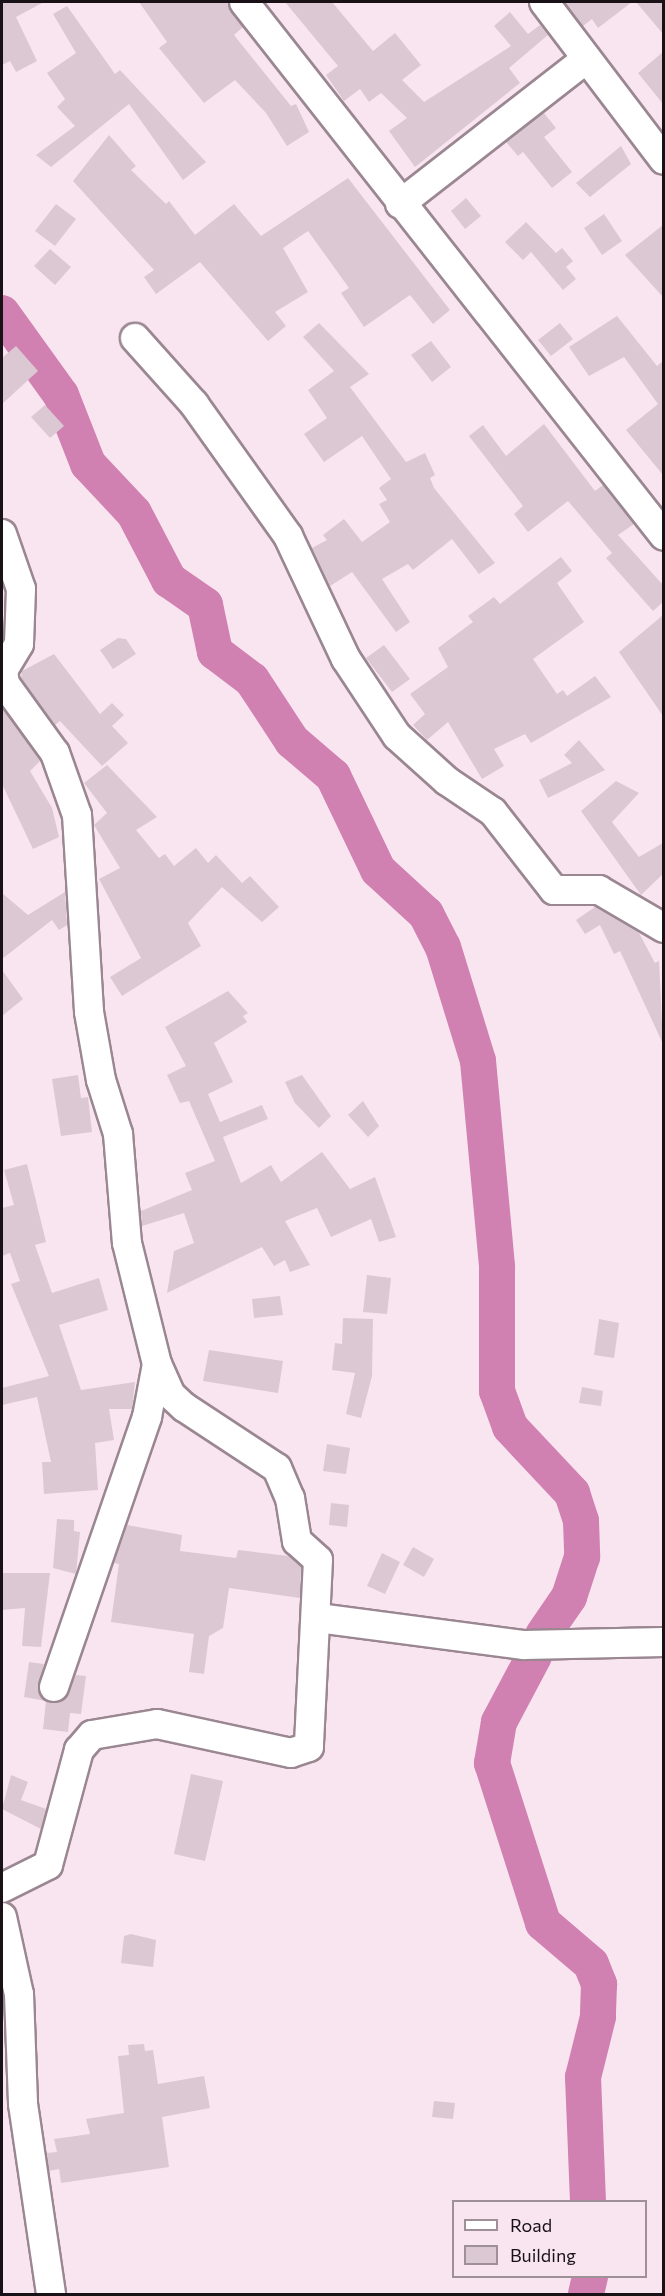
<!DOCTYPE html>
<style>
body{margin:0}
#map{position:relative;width:665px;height:2296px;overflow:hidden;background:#f9e5f0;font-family:Commissioner,sans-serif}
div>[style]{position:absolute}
.river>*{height:36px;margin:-18px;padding:0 18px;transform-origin:18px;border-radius:18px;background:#d181b1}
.building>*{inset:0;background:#dcc8d3}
.roads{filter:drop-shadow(2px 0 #9a8791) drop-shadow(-2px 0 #9a8791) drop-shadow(0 2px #9a8791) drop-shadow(0 -2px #9a8791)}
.minor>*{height:28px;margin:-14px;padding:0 14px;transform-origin:14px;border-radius:14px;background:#fff}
span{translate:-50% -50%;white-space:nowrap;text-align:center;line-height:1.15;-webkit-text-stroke:4.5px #f9e5f0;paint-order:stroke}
.frame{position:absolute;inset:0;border:3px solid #181115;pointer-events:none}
.legend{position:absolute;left:452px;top:2200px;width:195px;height:78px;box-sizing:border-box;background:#f9e5f0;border:2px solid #9f9098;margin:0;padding:8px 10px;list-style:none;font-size:18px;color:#181115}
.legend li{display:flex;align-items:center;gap:12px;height:30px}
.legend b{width:30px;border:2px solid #9f9098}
</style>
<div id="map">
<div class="river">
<i style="left:2px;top:313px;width:101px;rotate:54.3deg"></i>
<i style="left:61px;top:395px;width:74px;rotate:68.6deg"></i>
<i style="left:88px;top:464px;width:67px;rotate:46.8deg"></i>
<i style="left:134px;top:513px;width:76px;rotate:62.4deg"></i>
<i style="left:169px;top:580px;width:44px;rotate:34.8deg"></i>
<i style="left:205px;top:605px;width:48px;rotate:78deg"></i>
<i style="left:215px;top:652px;width:46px;rotate:37.1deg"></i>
<i style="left:252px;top:680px;width:73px;rotate:56.7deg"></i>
<i style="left:292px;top:741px;width:54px;rotate:40.5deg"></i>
<i style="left:333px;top:776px;width:104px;rotate:64.4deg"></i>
<i style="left:378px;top:870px;width:65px;rotate:42.5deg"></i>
<i style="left:426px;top:914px;width:37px;rotate:63deg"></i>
<i style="left:443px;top:947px;width:119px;rotate:72.9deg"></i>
<i style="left:478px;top:1061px;width:207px;rotate:84.7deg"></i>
<i style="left:497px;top:1267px;width:124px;rotate:90deg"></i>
<i style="left:497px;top:1391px;width:38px;rotate:70deg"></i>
<i style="left:510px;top:1427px;width:91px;rotate:46.8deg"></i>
<i style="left:572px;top:1493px;width:29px;rotate:72deg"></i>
<i style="left:581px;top:1521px;width:36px;rotate:88deg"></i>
<i style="left:582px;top:1557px;width:42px;rotate:108deg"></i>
<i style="left:569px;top:1597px;width:46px;rotate:124.4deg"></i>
<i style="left:534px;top:1656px;width:75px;rotate:117.9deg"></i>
<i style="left:499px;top:1722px;width:42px;rotate:99.7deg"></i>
<i style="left:492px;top:1763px;width:168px;rotate:72.3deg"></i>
<i style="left:543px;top:1923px;width:63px;rotate:40.5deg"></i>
<i style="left:591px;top:1964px;width:22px;rotate:68deg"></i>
<i style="left:599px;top:1984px;width:33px;rotate:92deg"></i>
<i style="left:598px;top:2017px;width:62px;rotate:104deg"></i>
<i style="left:583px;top:2077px;width:125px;rotate:87.7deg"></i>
<i style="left:586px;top:2294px;width:18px;rotate:-77deg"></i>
</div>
<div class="building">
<i style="clip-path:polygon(2px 2px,44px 2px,16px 17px,37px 61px,16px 72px,10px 61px,2px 65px)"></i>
<i style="clip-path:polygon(139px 2px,228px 2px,243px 27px,234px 35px,291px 106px,296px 104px,309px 132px,287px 146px,266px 113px,235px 80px,204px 103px,159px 48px,167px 42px)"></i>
<i style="clip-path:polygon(285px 2px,332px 2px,373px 51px,395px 33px,421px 65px,402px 80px,424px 102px,511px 46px,494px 26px,510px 12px,528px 34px,540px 25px,548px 35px,509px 68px,520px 83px,415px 167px,389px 131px,407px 118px,381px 93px,369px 102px,360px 89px,344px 101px,326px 75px,338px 66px)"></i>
<i style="clip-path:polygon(564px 2px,632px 2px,598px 28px,592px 19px,583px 26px)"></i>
<i style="clip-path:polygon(636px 2px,663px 2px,663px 34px)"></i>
<i style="clip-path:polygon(67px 6px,115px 74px,120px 70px,206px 162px,183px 180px,129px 104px,51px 167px,36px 155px,75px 126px,57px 107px,65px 99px,47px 73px,76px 53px,53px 14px)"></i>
<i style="clip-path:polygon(663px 52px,663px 104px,638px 73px)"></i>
<i style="clip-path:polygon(544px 113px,556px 128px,544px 137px,572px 172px,552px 188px,523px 152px,518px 156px,506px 142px)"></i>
<i style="clip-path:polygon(109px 135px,136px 166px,131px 170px,166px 204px,169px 201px,195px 235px,234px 204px,261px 236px,348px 178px,450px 310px,433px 324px,410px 295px,364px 327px,341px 293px,349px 288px,308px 231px,283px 248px,308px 292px,275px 312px,286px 326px,268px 341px,200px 262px,156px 294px,144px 277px,154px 270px,73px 181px)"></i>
<i style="clip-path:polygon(621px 146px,631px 164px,590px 197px,576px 183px)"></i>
<i style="clip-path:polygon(466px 198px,481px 216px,465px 229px,451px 211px)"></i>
<i style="clip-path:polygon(56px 204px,76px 219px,55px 246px,35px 231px)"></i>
<i style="clip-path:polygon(604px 214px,622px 241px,602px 255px,584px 228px)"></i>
<i style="clip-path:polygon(526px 222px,556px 253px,562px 248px,573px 261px,566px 267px,576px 279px,563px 290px,531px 252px,523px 260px,505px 242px)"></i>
<i style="clip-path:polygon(663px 225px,663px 297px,625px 255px)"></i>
<i style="clip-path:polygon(50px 249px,71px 267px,55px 285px,34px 266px)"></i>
<i style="clip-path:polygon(617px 316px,657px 366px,663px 361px,663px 475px,626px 430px,658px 404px,624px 357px,589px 376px,569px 347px)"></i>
<i style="clip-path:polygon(319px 323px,369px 374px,350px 387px,406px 462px,425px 453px,435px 475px,430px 478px,434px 488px,495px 563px,479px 574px,452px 539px,413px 570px,408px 564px,382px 579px,410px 622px,396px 632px,352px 572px,330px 586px,312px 548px,327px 540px,323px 535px,344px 519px,362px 542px,390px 522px,379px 504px,387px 500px,379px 488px,391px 479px,362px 436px,324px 462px,304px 434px,327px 418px,308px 390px,334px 371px,303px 337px)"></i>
<i style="clip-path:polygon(560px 323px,573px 339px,551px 356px,538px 340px)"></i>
<i style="clip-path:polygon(431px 341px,451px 367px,432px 382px,411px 355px)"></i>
<i style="clip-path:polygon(16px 346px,38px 371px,2px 404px,2px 358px)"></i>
<i style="clip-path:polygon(45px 405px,64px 426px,50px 438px,31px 417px)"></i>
<i style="clip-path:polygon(544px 424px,595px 491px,603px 485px,634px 524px,618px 535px,663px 585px,663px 602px,653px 611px,606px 558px,612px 553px,568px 501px,528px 532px,514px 514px,523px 506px,469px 436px,483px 425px,506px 456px)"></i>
<i style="clip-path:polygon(561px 557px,572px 571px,557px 583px,584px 622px,533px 659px,557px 694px,563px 690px,567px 696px,595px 676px,611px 697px,531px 743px,525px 734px,494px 749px,504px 766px,482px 779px,448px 722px,427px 740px,413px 725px,425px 714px,410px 694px,448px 667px,438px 648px,473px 622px,468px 616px,494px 597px,500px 604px)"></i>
<i style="clip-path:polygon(663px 615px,663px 716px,619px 652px)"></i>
<i style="clip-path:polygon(118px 638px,126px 639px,136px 654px,113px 669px,100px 650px)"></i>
<i style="clip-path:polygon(384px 645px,410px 679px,392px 692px,366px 658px)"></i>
<i style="clip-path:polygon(54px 654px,100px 714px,112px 703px,124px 715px,112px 726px,128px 743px,102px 766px,60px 721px,55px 725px,21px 678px,22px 671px)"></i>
<i style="clip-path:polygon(2px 707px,40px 761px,30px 771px,52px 808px,59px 837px,33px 849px,2px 784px)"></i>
<i style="clip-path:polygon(579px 740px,605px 770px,548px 798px,539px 780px,572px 763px,564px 755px)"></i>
<i style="clip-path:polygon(107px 765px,157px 817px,136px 830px,159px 858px,165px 854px,174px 866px,196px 848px,208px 863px,216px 855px,242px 883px,250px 876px,279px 907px,262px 922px,222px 887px,188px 923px,201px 946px,122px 996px,110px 977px,141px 958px,99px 879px,120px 868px,94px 825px,107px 813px,84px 783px)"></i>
<i style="clip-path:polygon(616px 781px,639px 793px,612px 822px,639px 857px,663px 843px,663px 874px,641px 895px,581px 811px)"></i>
<i style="clip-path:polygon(65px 892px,67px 925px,59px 930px,52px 920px,2px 959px,2px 893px,28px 915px)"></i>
<i style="clip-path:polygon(595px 907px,639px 933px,655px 963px,659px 961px,663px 1044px,620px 951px,614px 954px,600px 925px,585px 934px,576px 920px)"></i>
<i style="clip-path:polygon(2px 970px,23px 999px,2px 1016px)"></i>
<i style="clip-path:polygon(228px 991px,248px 1013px,243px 1016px,247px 1022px,214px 1043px,233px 1082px,208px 1094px,220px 1122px,262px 1105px,268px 1119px,223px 1137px,241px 1183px,271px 1165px,281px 1182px,322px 1152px,350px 1189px,375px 1177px,396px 1237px,379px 1242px,371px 1219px,331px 1237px,317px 1208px,285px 1221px,310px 1265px,290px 1272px,285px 1260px,274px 1266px,262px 1247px,167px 1293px,174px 1251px,194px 1243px,184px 1213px,142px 1226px,141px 1211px,192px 1190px,185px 1173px,215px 1161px,189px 1101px,180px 1103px,167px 1075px,186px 1066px,165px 1027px)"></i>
<i style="clip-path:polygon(78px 1075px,81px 1098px,88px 1097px,92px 1132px,61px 1136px,52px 1079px)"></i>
<i style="clip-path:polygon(302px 1075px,331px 1116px,319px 1128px,295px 1103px,285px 1082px)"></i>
<i style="clip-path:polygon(363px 1101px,379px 1126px,368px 1137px,348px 1115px)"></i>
<i style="clip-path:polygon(27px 1164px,46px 1242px,35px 1245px,52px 1293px,99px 1278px,108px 1310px,59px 1325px,81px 1390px,135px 1382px,132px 1409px,109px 1409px,114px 1440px,95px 1443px,98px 1490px,44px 1494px,42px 1462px,51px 1462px,37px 1397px,2px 1405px,2px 1388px,49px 1376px,11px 1284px,20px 1281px,10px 1253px,2px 1256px,2px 1208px,14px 1205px,4px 1170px)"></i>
<i style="clip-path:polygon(367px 1275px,391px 1278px,387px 1314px,363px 1312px)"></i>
<i style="clip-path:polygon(280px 1296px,283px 1315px,254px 1318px,252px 1299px)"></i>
<i style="clip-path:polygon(343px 1318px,373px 1319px,372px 1376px,361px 1418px,346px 1414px,355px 1373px,332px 1370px,335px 1343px,342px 1344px)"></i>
<i style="clip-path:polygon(599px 1319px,619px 1323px,614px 1358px,594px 1355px)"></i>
<i style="clip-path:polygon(209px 1350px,283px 1361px,278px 1393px,203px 1381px)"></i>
<i style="clip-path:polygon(582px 1387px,603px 1391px,601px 1406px,579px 1403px)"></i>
<i style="clip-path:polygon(327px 1444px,350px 1448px,346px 1474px,323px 1471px)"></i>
<i style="clip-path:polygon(331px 1503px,349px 1505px,347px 1527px,329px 1525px)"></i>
<i style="clip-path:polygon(57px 1519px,74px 1520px,74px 1531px,80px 1532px,76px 1574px,53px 1568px)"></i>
<i style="clip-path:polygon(127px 1525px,182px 1535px,180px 1551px,236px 1558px,238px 1550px,289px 1556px,301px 1567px,300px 1598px,229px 1588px,223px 1628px,209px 1636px,204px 1674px,189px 1672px,194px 1634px,111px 1622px,119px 1564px,114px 1563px)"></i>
<i style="clip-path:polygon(413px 1547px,434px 1559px,424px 1577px,403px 1565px)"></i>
<i style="clip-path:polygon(382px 1553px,400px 1562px,385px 1594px,367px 1586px)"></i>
<i style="clip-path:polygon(2px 1573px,50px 1573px,41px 1647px,22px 1646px,25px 1608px,2px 1610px)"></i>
<i style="clip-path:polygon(29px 1662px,44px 1664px,38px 1690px,49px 1703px,65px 1699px,76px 1675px,86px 1676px,81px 1714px,70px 1713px,68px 1732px,43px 1729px,46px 1701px,24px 1697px)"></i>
<i style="clip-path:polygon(191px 1774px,223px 1781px,205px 1861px,174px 1854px)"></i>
<i style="clip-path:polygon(11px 1775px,28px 1782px,21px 1800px,46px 1809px,41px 1829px,2px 1809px)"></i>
<i style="clip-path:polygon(131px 1934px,156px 1940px,153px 1967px,121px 1963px,124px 1936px)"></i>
<i style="clip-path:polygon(144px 2044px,145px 2051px,153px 2050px,158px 2084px,204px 2076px,210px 2108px,162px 2117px,169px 2167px,61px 2183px,59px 2169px,49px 2171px,47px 2153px,57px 2152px,54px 2139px,90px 2134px,86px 2119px,124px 2113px,118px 2056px,129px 2055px,128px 2045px)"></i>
<i style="clip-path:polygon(434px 2101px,455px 2103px,453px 2119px,432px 2117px)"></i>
</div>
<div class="roads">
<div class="minor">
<i style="left:244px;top:2px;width:679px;rotate:51.81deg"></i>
<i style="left:544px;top:2px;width:198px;rotate:52.8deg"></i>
<i style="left:400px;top:204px;width:236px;rotate:-37.9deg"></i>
<i style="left:135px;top:338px;width:89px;rotate:48.2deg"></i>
<i style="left:194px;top:404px;width:162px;rotate:54.5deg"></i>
<i style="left:288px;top:536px;width:136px;rotate:64.8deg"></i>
<i style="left:346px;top:659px;width:92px;rotate:56.5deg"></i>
<i style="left:397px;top:736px;width:67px;rotate:42deg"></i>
<i style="left:447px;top:781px;width:55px;rotate:34deg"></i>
<i style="left:493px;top:812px;width:99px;rotate:52deg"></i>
<i style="left:554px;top:890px;width:45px"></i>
<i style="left:599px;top:890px;width:75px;rotate:30.3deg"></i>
<i style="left:2px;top:534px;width:58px;rotate:70.9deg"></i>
<i style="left:21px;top:589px;width:55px;rotate:92.1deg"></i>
<i style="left:19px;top:644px;width:31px;rotate:121deg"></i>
<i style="left:3px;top:671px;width:13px;rotate:81deg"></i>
<i style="left:5px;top:684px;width:85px;rotate:54.1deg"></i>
<i style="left:55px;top:753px;width:66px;rotate:70.5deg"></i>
<i style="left:77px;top:815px;width:197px;rotate:86.5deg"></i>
<i style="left:89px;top:1012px;width:69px;rotate:80deg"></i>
<i style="left:101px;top:1080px;width:57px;rotate:72.5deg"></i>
<i style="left:118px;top:1134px;width:109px;rotate:85.3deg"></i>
<i style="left:127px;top:1243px;width:125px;rotate:76.1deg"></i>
<i style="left:157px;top:1364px;width:34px;rotate:66deg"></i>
<i style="left:171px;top:1395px;width:18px;rotate:43deg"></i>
<i style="left:184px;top:1407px;width:111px;rotate:33.3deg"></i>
<i style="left:277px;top:1468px;width:33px;rotate:67deg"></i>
<i style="left:290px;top:1498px;width:44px;rotate:80.8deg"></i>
<i style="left:297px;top:1541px;width:28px;rotate:42deg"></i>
<i style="left:318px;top:1560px;width:187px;rotate:92.8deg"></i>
<i style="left:309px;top:1747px;width:19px;rotate:162deg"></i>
<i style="left:291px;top:1753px;width:137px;rotate:-167.8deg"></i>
<i style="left:157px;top:1724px;width:66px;rotate:170.4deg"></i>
<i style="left:92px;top:1735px;width:20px;rotate:131deg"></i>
<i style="left:79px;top:1750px;width:119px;rotate:105.1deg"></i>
<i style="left:48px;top:1865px;width:51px;rotate:153.4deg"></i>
<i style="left:318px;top:1618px;width:208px;rotate:7.5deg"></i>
<i style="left:524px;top:1645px;width:140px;rotate:-1.2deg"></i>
<i style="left:54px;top:1687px;width:286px;rotate:-71deg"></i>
<i style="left:147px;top:1417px;width:54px;rotate:-79.3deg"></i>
<i style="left:2px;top:1917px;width:79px;rotate:77.6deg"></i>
<i style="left:19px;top:1994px;width:110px;rotate:87.9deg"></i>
<i style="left:23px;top:2104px;width:192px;rotate:81.6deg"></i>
</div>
</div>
<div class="frame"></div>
<ul class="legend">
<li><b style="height:8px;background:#fff"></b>Road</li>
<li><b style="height:16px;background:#dcc8d3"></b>Building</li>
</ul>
</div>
